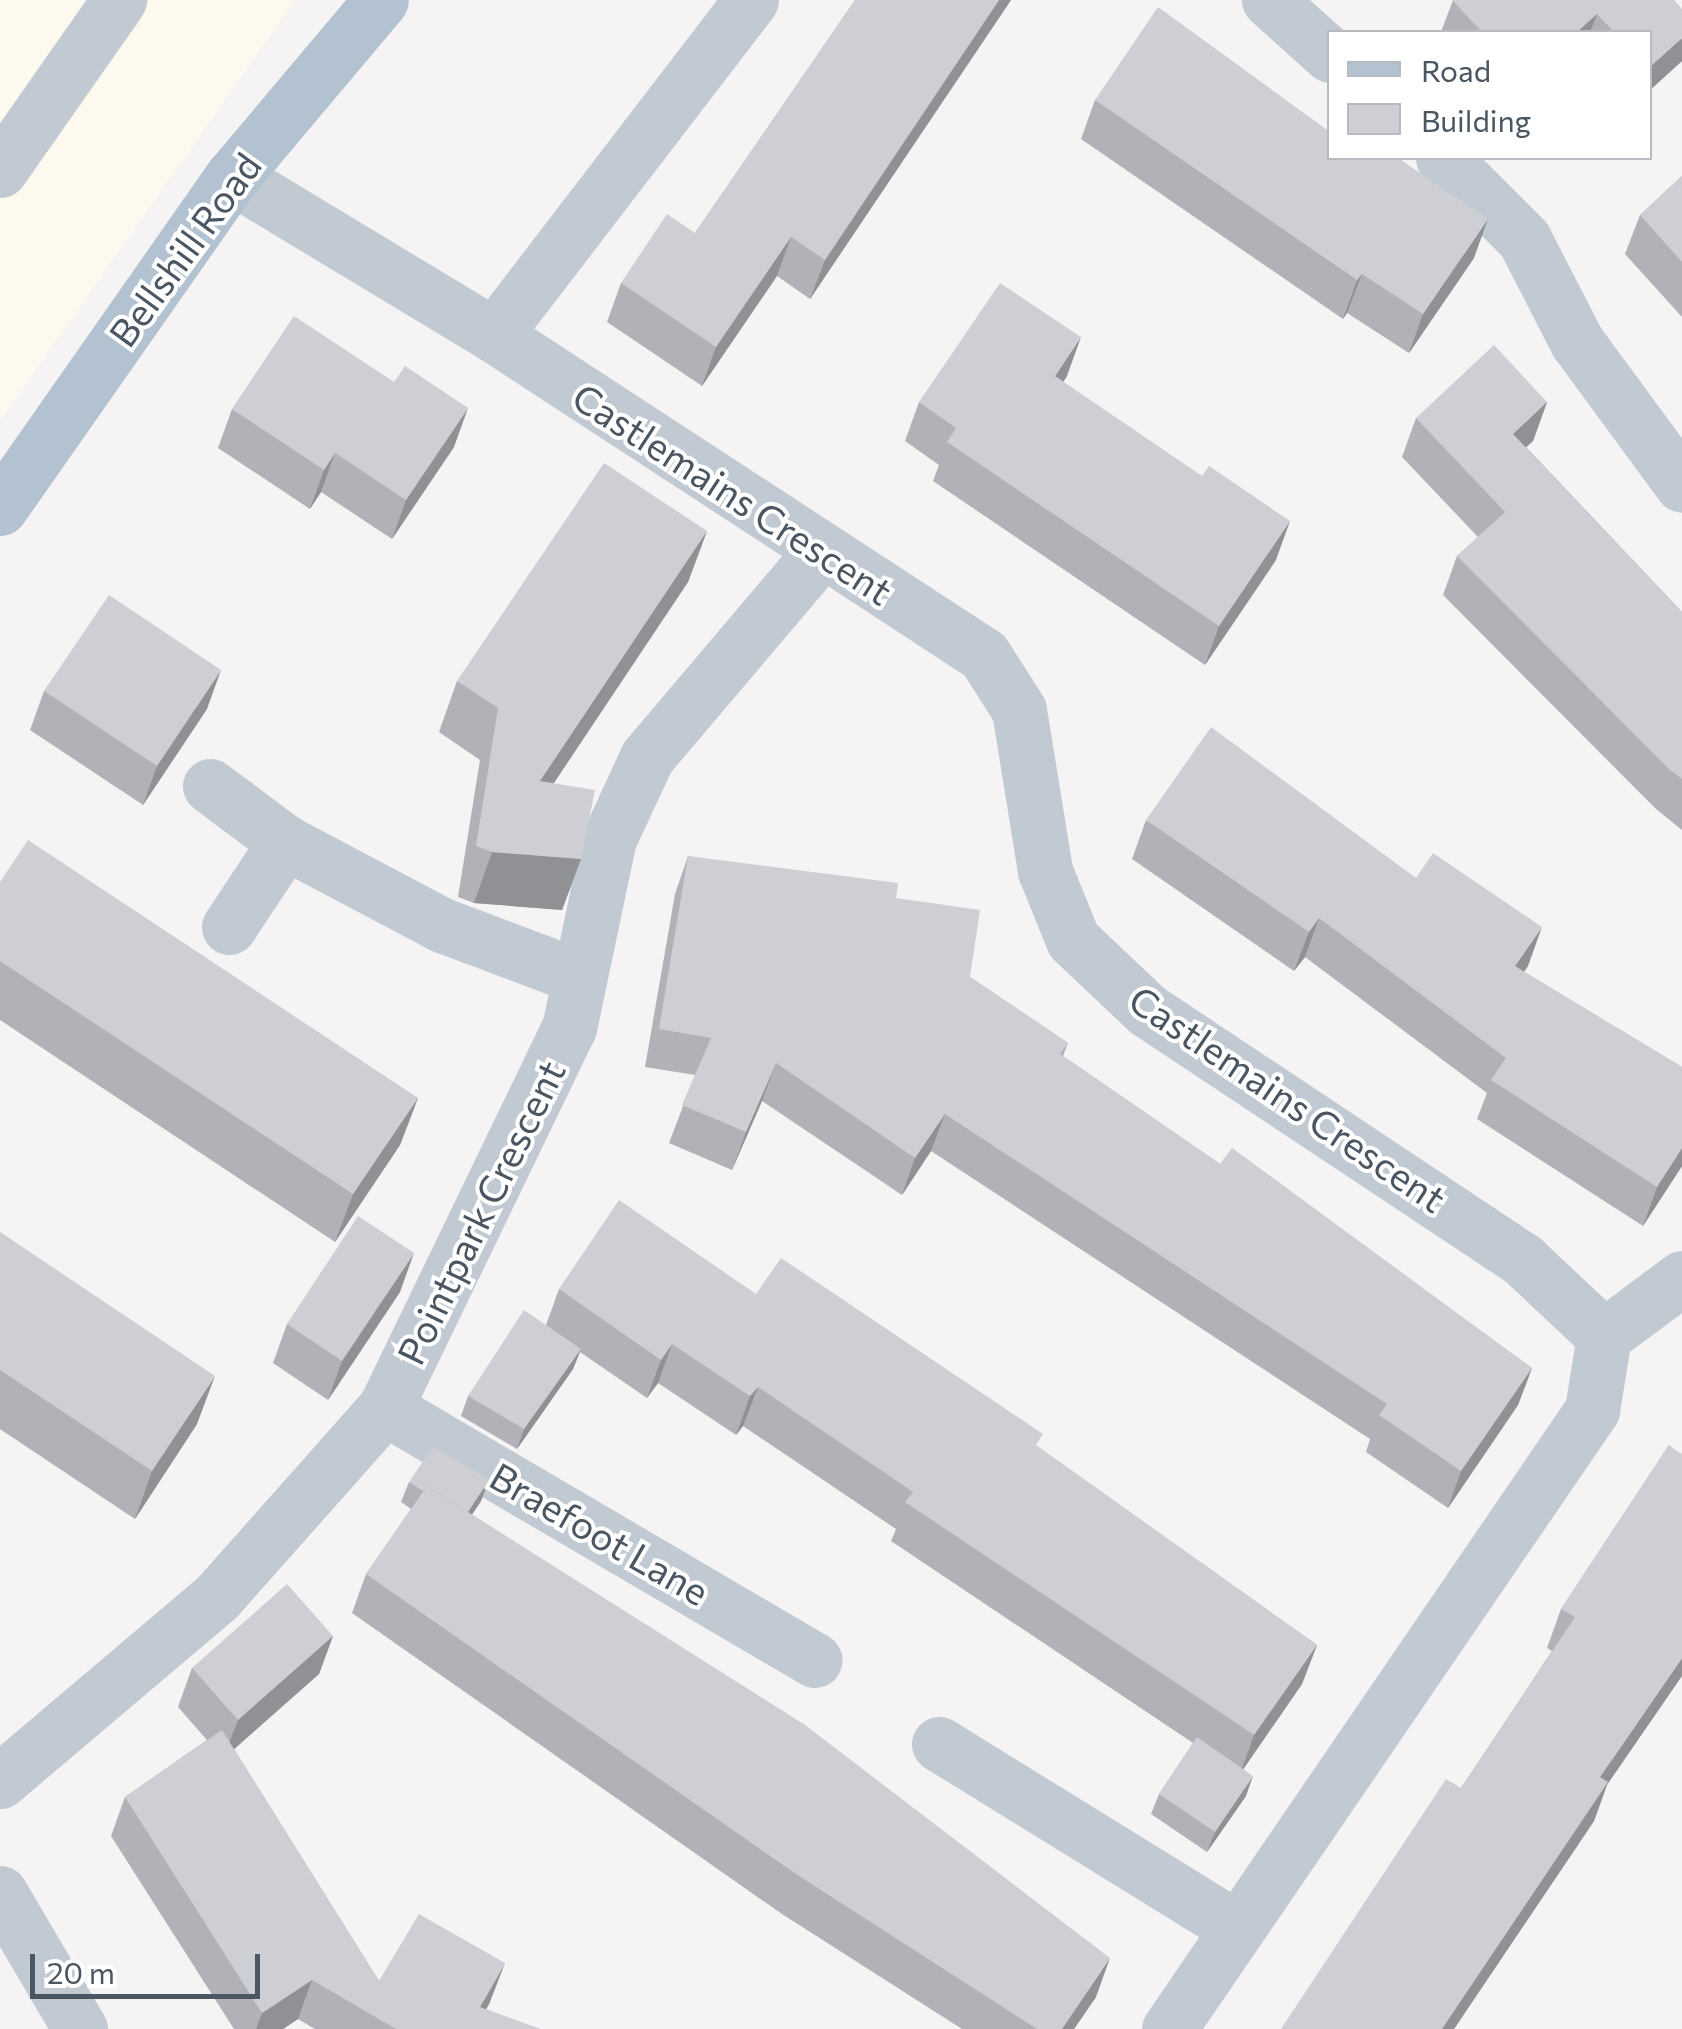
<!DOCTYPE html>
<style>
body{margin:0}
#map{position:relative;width:1682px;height:2029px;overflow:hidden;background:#f5f3f3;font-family:Commissioner,sans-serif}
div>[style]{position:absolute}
.commercial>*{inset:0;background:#fdf9ef}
.minor>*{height:55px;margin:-27.5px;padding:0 27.5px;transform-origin:27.5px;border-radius:27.5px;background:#c1cad2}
.major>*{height:55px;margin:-27.5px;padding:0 27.5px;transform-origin:27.5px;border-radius:27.5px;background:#b3c2d1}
.wall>*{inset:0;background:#b0b2b7}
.shaded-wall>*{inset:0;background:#909195}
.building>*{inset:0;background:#cdcfd5}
span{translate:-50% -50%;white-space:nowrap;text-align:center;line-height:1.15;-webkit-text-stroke:8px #fff;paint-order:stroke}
.street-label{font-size:38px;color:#4a5661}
.legend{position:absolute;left:1327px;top:30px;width:325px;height:130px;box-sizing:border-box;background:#fff;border:2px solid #b7bbc0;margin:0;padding:12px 18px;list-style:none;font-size:30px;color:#4a5661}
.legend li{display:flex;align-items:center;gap:20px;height:50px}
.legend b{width:50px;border:2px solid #b7bbc0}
.scale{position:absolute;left:30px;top:1954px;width:230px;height:45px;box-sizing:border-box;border:5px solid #4a5661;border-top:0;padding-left:12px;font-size:30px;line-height:35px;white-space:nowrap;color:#4a5661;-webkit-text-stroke:8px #fff;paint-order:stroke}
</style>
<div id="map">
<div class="commercial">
<i style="clip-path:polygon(0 0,295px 0,0 421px)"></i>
</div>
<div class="minor">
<i style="left:1269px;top:0;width:82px;rotate:42deg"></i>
<i style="left:1443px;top:158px;width:115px;rotate:45deg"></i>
<i style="left:1524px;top:239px;width:116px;rotate:62.8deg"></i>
<i style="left:1577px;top:342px;width:177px;rotate:53.7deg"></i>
<i style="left:0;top:170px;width:208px;rotate:-55deg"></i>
<i style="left:232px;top:177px;width:306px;rotate:31.1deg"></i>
<i style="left:494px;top:335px;width:585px;rotate:33.15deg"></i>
<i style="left:984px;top:655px;width:65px;rotate:57.5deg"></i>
<i style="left:1019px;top:710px;width:163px;rotate:80.8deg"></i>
<i style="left:1045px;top:871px;width:74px;rotate:67.9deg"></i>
<i style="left:1073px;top:940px;width:102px;rotate:43.4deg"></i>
<i style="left:1147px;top:1010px;width:452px;rotate:33.6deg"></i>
<i style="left:1523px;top:1260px;width:111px;rotate:43.2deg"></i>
<i style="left:494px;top:335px;width:422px;rotate:-52.5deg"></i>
<i style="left:210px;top:786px;width:94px;rotate:36.7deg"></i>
<i style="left:285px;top:842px;width:178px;rotate:27.9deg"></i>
<i style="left:442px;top:925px;width:147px;rotate:20.6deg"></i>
<i style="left:229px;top:927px;width:102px;rotate:-56.6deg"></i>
<i style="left:1604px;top:1336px;width:97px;rotate:-36.6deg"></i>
<i style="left:385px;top:1408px;width:498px;rotate:30.4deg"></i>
<i style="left:939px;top:1744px;width:348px;rotate:31.7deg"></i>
<i style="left:0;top:1781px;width:285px;rotate:-40.3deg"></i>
<i style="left:217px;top:1597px;width:253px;rotate:-48.4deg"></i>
<i style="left:385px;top:1408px;width:422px;rotate:-64.2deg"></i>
<i style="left:569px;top:1028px;width:193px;rotate:-78.1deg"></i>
<i style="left:609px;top:839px;width:90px;rotate:-65.1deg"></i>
<i style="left:647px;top:757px;width:269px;rotate:-49.7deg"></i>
<i style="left:0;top:1893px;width:158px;rotate:59.5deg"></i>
<i style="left:1169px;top:2029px;width:750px;rotate:-55.65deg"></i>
<i style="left:1592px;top:1410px;width:75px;rotate:-80.8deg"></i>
</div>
<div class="major">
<i style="left:0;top:508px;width:404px;rotate:-55deg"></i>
<i style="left:232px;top:177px;width:231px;rotate:-49.9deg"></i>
</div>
<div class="wall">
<i style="clip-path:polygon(855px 0,1011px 0,810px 299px,777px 276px,702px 386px,607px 322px,621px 283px,695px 233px)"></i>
<i style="clip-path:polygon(1453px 0,1674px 0,1682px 61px,1650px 90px,1650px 32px,1441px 32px)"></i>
<i style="clip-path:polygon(1095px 100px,1474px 258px,1409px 353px,1347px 313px,1343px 319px,1081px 139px)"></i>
<i style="clip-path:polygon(1682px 176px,1682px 317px,1625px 254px,1640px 215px)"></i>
<i style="clip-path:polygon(1067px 376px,1063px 382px,1276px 560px,1205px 665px,933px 481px,939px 465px,905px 441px,919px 402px)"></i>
<i style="clip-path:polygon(1547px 402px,1533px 441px,1526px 447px,1682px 612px,1682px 830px,1656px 809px,1443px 595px,1457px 556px,1478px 537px,1402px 457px,1416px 418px)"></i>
<i style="clip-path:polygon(232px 409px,454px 447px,392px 539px,321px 492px,310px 509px,218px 448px)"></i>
<i style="clip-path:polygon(707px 531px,688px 582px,554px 783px,581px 859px,562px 910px,474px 903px,458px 897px,480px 760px,439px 732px,457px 681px)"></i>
<i style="clip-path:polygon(44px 691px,207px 709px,143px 805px,30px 730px)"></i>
<i style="clip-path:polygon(1146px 820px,1528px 966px,1524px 972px,1682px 1067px,1682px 1166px,1643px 1226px,1477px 1119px,1487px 1093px,1305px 957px,1294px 971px,1132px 859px)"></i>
<i style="clip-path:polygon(688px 856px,896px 898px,970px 977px,1068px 1043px,1063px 1056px,1220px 1164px,1532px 1368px,1518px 1405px,1448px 1508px,1366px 1452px,1370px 1439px,931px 1151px,902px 1195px,762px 1101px,732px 1170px,669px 1143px,695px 1075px,645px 1067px,675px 894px)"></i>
<i style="clip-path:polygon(0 882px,418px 1098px,400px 1145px,335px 1242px,0 1020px)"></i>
<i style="clip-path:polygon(0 1232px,197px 1424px,135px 1519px,0 1429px)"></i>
<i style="clip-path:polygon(559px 1289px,756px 1294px,1038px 1447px,1317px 1645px,1302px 1684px,1243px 1769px,1246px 1796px,1207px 1852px,1151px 1814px,1159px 1794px,1193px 1743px,891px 1541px,896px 1529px,743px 1426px,736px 1435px,658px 1383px,647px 1398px,580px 1352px,573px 1369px,517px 1449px,461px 1416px,468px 1396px,546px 1325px)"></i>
<i style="clip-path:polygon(400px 1292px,328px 1400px,273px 1363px,287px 1324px)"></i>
<i style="clip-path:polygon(1669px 1445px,1607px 1785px,1594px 1821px,1454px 2029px,1281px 2029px,1461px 1788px,1552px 1651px,1547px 1648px,1561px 1609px)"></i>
<i style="clip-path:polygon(489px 1480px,481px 1501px,472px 1515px,1096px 1997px,1074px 2029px,962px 2029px,782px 1914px,352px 1613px,366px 1574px,411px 1509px,401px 1502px,409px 1482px)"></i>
<i style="clip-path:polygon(333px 1636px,319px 1674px,234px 1749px,379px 1981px,490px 2002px,486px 2010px,540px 2029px,315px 2029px,298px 2019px,283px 2029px,234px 2029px,111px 1836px,125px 1797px,207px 1740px,178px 1707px,192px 1668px)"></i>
</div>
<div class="shaded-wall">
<i style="clip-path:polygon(999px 0,1011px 0,810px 299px,825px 260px)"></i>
<i style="clip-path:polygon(1597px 14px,1590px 32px,1577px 32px)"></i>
<i style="clip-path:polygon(1682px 38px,1682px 61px,1650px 90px,1650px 67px)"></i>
<i style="clip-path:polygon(1488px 219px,1474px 258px,1409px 353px,1423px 314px)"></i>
<i style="clip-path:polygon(791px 237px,777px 276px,702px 386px,716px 347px)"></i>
<i style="clip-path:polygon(1362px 274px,1347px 313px,1343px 319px,1357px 280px)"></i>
<i style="clip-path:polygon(1081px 337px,1067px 376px,1041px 415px,1055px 376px)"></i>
<i style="clip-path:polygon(1547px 402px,1533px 441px,1499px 472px,1513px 434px)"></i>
<i style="clip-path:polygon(468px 408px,454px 447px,392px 539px,406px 500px)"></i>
<i style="clip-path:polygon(335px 453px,321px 492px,310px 509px,324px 470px)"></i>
<i style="clip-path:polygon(1290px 521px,1276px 560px,1205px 665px,1219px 626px)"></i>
<i style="clip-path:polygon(707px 531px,688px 582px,521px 832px,540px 781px)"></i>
<i style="clip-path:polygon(221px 670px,207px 709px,143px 805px,157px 766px)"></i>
<i style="clip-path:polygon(492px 852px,581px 859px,562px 910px,474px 903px)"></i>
<i style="clip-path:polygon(1319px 918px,1305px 957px,1294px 971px,1309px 932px)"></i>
<i style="clip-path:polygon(1542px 927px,1528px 966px,1501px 1005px,1515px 966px)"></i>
<i style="clip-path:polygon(776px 1063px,762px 1101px,732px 1170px,746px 1132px)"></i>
<i style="clip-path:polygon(418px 1098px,400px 1145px,335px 1242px,353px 1194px)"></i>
<i style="clip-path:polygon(945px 1114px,931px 1151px,902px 1195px,915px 1158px)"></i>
<i style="clip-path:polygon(1682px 1148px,1682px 1166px,1643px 1226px,1657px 1187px)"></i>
<i style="clip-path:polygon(414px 1253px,400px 1292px,328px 1400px,342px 1361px)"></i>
<i style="clip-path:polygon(672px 1344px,658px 1383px,647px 1398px,661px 1360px)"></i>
<i style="clip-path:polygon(581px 1349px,573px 1369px,517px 1449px,524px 1429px)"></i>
<i style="clip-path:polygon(1532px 1368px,1518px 1405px,1448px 1508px,1461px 1471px)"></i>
<i style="clip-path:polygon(215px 1376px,197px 1424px,135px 1519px,152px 1471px)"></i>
<i style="clip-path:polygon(758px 1387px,743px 1426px,736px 1435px,750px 1396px)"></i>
<i style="clip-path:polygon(489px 1480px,481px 1501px,455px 1539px,463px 1519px)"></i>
<i style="clip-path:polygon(333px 1636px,319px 1674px,223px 1759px,238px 1720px)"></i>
<i style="clip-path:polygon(1317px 1645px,1302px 1684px,1240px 1774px,1254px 1735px)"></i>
<i style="clip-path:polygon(1682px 1658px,1682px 1676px,1607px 1785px,1594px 1821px,1454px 2029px,1442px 2029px,1600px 1777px)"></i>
<i style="clip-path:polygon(1253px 1776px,1246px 1796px,1207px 1852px,1215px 1832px)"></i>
<i style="clip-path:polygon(1110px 1958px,1096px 1997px,1074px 2029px,1062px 2029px)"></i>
<i style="clip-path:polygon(505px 1963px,490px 2002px,475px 2029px,480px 2007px)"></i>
<i style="clip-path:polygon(312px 1980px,298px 2019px,283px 2029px,256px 2029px,262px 2013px)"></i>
</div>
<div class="building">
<i style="clip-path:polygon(855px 0,999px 0,825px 260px,791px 237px,716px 347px,621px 283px,667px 214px,695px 233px)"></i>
<i style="clip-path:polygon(1452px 0,1674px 0,1682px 9px,1682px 38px,1650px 67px,1650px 32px,1614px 32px,1597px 14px,1577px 32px,1482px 32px)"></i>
<i style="clip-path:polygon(1158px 7px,1330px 132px,1330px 158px,1398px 158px,1488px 219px,1423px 314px,1362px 274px,1357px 280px,1095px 100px)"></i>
<i style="clip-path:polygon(1682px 176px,1682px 262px,1640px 215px)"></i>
<i style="clip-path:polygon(1000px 283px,1081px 337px,1055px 376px,1202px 476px,1209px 466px,1290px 521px,1219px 626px,947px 442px,956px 428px,919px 402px)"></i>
<i style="clip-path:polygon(294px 316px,394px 382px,405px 366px,468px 408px,406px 500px,335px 453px,324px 470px,232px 409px)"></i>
<i style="clip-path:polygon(1494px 345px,1547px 402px,1513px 434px,1682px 612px,1682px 779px,1670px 770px,1457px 556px,1505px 512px,1416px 418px)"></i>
<i style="clip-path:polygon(604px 463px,707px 531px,540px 781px,595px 790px,581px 859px,492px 852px,476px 846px,498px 708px,457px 681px)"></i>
<i style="clip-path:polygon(109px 595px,221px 670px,157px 766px,44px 691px)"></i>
<i style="clip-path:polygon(1211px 727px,1416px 878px,1433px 853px,1542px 927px,1515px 966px,1682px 1067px,1682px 1148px,1657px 1187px,1491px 1080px,1506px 1058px,1319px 918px,1309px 932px,1146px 820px)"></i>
<i style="clip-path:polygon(28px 840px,418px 1098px,353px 1194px,0 961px,0 882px)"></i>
<i style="clip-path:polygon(688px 856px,898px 883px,896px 898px,980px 910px,970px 977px,1068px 1043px,1060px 1054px,1220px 1164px,1232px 1148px,1532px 1368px,1461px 1471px,1379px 1415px,1387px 1404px,945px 1114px,915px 1158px,776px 1063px,746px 1132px,682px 1105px,711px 1038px,659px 1029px)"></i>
<i style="clip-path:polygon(619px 1200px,756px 1294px,781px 1258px,1043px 1434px,1036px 1445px,1317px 1645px,1254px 1735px,905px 1502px,913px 1492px,758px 1387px,750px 1396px,672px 1344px,661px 1360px,559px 1289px)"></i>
<i style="clip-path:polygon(358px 1216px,414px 1253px,342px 1361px,287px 1324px)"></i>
<i style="clip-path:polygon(0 1232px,215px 1376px,152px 1471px,0 1370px)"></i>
<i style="clip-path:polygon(524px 1310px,581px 1349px,524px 1429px,468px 1396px)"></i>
<i style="clip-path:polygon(1669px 1445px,1681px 1454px,1682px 1452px,1682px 1658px,1600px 1777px,1608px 1782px,1442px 2029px,1281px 2029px,1446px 1779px,1461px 1788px,1575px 1617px,1561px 1609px)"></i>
<i style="clip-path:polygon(433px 1447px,489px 1480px,468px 1512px,427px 1486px,423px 1491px,409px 1482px)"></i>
<i style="clip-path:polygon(427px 1486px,805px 1725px,1110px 1958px,1062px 2029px,1037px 2029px,796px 1874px,366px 1574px)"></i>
<i style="clip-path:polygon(287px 1584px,333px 1636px,238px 1720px,192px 1668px)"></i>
<i style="clip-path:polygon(222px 1730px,379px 1981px,419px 1914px,505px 1963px,480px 2007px,540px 2029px,396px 2029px,312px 1980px,262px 2013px,125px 1797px)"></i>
<i style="clip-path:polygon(1197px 1737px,1253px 1776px,1215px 1832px,1159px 1794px)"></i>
</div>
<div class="street-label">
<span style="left:184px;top:249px;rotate:-54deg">Bellshill Road</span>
<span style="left:733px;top:493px;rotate:33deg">Castlemains Crescent</span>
<span style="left:1288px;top:1098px;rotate:34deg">Castlemains Crescent</span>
<span style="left:480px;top:1212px;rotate:-64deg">Pointpark Crescent</span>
<span style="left:600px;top:1533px;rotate:30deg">Braefoot Lane</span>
</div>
<ul class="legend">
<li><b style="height:12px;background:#b3c2d1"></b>Road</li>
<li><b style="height:28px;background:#cdcfd5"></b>Building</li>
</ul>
<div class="scale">20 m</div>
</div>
